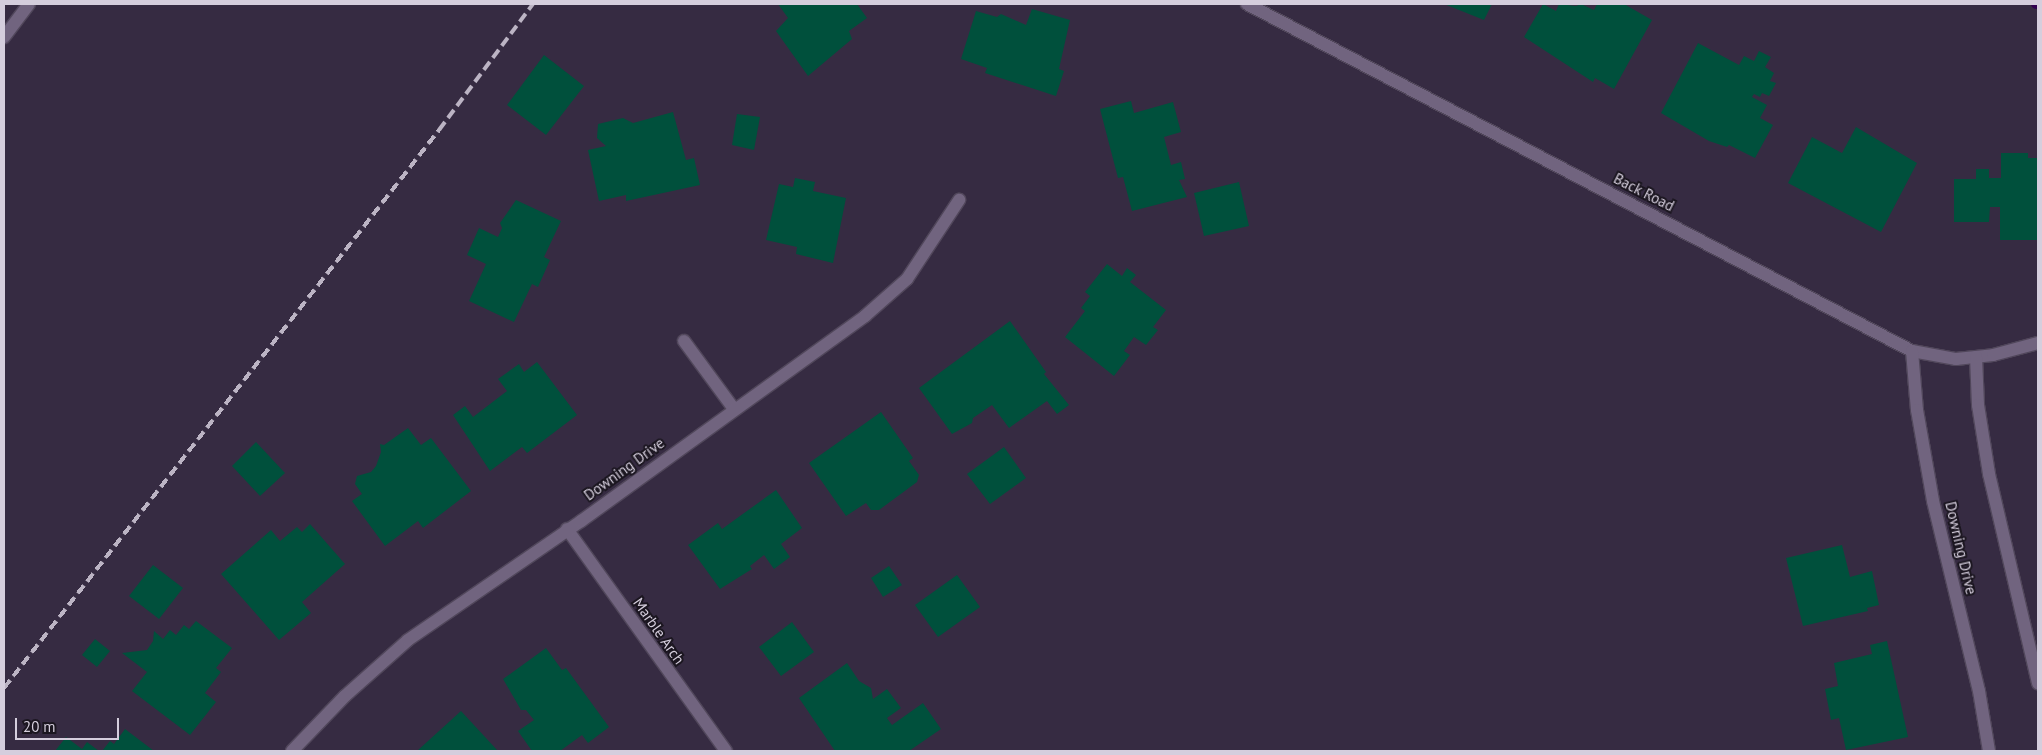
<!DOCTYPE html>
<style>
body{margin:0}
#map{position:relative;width:2042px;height:755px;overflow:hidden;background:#362b42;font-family:"PT Sans",sans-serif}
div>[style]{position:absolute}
.stream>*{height:10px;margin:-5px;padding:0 5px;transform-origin:5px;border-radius:5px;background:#320051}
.building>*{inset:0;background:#00503c}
.roads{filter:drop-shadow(1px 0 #51475b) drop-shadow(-1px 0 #51475b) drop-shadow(0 1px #51475b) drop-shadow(0 -1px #51475b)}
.minor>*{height:12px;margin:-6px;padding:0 6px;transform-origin:6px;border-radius:6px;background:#71647f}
.rail>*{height:4px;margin-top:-2px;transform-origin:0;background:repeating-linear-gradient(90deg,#bcb4c4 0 10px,transparent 0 15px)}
span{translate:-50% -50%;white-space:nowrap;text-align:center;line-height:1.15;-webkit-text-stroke:4px #1b1620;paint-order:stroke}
.street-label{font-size:15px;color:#d5cedd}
.frame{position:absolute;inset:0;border:5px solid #d5cedd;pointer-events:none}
.scale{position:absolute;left:15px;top:718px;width:104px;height:22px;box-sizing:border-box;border:2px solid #d5cedd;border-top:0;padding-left:6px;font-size:15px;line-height:18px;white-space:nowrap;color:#d5cedd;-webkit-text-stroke:4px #1b1620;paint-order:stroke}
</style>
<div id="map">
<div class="stream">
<i style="left:2036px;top:4px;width:2px"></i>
</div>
<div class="building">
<i style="clip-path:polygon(778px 4px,857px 4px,867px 18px,849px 31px,852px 39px,808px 76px,776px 31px,788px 18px)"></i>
<i style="clip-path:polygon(1444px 4px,1492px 4px,1484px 20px)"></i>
<i style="clip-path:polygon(1543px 4px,1556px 11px,1559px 4px,1576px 6px,1581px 4px,1594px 10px,1597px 4px,1624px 4px,1652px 20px,1614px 89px,1595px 78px,1593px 82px,1524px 37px)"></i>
<i style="clip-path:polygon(1032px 9px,1070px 20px,1059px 69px,1064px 71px,1056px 96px,985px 73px,987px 68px,961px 59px,976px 11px,997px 17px,1001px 14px,1026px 25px)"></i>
<i style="clip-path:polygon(1698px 43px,1739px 65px,1744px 56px,1754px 61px,1759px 51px,1771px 57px,1765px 67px,1774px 73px,1770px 81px,1776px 83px,1769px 96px,1762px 93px,1760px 97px,1754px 94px,1752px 97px,1767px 105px,1760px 118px,1773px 125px,1755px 158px,1729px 145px,1727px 147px,1709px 141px,1661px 113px)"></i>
<i style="clip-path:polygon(544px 55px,584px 86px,546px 135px,507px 105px)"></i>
<i style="clip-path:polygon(1131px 101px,1134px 113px,1173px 102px,1181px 132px,1164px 137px,1171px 165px,1181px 162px,1185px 179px,1179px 180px,1187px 197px,1132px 211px,1123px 177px,1118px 178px,1100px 109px)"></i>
<i style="clip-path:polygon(673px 112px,686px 160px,694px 158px,700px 185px,626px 201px,626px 195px,599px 201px,588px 150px,606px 146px,597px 138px,598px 124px,623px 118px,633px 123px)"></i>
<i style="clip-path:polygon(737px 114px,760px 117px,754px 150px,732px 145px)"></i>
<i style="clip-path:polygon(1856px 127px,1917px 163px,1881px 232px,1788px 183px,1812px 137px,1842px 153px)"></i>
<i style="clip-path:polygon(2001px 153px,2028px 153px,2028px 158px,2038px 158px,2038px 240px,2000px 240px,2000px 207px,1990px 207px,1989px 222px,1954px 222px,1954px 179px,1976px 179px,1976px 169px,1989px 169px,1989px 178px,2001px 178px)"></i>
<i style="clip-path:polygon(795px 178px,815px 182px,813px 191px,846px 198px,833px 263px,796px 254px,797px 247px,766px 240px,779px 184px,793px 187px)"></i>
<i style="clip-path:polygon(1239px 182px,1249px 226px,1204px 236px,1194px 193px)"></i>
<i style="clip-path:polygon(516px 200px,561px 221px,544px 257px,550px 260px,538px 287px,532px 284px,514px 322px,469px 301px,486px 264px,467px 255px,479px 228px,498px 237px,502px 228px,500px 223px)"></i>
<i style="clip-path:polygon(1107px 264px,1122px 276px,1127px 268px,1136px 275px,1130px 282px,1166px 310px,1153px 327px,1158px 330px,1146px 345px,1134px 337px,1124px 351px,1130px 355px,1114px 376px,1065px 337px,1085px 311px,1081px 308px,1090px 296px,1085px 292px)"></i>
<i style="clip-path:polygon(1010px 321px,1046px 372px,1044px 374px,1069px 405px,1057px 414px,1047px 401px,1009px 428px,992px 405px,973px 418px,972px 423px,952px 434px,919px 388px)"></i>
<i style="clip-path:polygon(537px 362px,577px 415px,527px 453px,522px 447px,490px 471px,453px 415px,465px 406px,473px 417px,507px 391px,498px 379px,519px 364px,524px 372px)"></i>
<i style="clip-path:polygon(881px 412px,913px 458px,909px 461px,919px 475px,917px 482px,879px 510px,871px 510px,866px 503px,846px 516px,809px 463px)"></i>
<i style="clip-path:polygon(408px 428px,421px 445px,431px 438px,471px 491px,423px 528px,418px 521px,385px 546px,352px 501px,362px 494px,355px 484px,357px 476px,371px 472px,376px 466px,381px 452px,380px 444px,384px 445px)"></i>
<i style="clip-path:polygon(256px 442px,285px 473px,260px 496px,232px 466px)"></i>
<i style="clip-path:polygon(1004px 447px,1026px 478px,990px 504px,967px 474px)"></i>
<i style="clip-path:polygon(776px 490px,802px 528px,781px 544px,790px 557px,774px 569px,764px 555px,750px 566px,752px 569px,720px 589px,688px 545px,718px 523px,722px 529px)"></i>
<i style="clip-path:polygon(310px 524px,345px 564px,302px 602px,311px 613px,279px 640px,221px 574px,271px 530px,280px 541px,297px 527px,302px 532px)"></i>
<i style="clip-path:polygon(1842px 545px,1850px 577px,1872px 571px,1879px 605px,1867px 608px,1868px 611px,1803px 626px,1786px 558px)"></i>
<i style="clip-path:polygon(153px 565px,183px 588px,159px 619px,129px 596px)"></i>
<i style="clip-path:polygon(889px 566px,902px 585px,883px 597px,871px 578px)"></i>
<i style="clip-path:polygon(957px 575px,980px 607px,938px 637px,915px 605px)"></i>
<i style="clip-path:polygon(196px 621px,232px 648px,216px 668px,221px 672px,205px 693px,216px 702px,190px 735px,132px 691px,147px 672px,122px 653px,147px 650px,153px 641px,154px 631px,163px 639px,170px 630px,176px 635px,184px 625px,189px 629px)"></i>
<i style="clip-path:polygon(792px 622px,814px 652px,781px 676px,759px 647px)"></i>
<i style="clip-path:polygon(95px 639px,110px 651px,97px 667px,82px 655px)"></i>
<i style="clip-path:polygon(1887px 641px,1908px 737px,1846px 750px,1839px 718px,1831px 720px,1825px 689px,1838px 686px,1834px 663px,1872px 654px,1870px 645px)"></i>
<i style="clip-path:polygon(546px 648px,562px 670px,566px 668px,609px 727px,588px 743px,582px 735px,560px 751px,532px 751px,518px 731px,534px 720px,526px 710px,521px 710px,503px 679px)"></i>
<i style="clip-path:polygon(847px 663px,859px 681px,871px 688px,873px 699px,887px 689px,901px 708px,887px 718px,892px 725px,923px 703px,941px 729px,909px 751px,835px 751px,799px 698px)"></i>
<i style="clip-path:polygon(461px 711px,498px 751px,417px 751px)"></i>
<i style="clip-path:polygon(125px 729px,154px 751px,102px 751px,110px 741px,114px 744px)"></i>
<i style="clip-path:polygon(66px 737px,82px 749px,87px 742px,99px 751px,55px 751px)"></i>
</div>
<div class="roads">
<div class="minor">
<i style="left:1247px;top:4px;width:750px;rotate:27.56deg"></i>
<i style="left:1912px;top:351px;width:45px;rotate:10.3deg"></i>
<i style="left:1956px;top:359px;width:37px;rotate:-6deg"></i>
<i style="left:1993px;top:355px;width:47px;rotate:-14.9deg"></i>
<i style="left:4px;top:37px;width:41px;rotate:-52.9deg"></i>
<i style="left:684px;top:341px;width:84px;rotate:53.7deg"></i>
<i style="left:1912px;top:351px;width:59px;rotate:85.2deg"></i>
<i style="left:1917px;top:410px;width:92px;rotate:80deg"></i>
<i style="left:1933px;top:501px;width:195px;rotate:76.4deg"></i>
<i style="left:1979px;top:691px;width:61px;rotate:80.5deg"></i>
<i style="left:1976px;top:357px;width:48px;rotate:87.6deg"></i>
<i style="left:1978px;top:405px;width:70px;rotate:80.9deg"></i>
<i style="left:1989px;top:474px;width:215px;rotate:76.8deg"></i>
<i style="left:567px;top:529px;width:273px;rotate:54.4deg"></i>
<i style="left:292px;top:751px;width:76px;rotate:-46.1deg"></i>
<i style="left:345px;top:696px;width:84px;rotate:-41.6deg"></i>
<i style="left:408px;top:640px;width:210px;rotate:-34.5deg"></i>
<i style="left:581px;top:521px;width:350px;rotate:-35.8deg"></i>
<i style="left:865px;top:316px;width:56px;rotate:-41.4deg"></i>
<i style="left:907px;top:279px;width:95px;rotate:-56.6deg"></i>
</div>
</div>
<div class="rail">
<i style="left:4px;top:688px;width:708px;rotate:-52.06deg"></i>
<i style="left:439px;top:130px;width:157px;rotate:-53.3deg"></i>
</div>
<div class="street-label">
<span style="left:1644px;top:192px;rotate:27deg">Back Road</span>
<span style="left:624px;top:469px;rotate:-36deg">Downing Drive</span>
<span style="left:1961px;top:548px;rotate:77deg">Downing Drive</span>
<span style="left:659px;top:631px;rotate:55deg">Marble Arch</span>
</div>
<div class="frame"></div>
<div class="scale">20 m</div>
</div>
